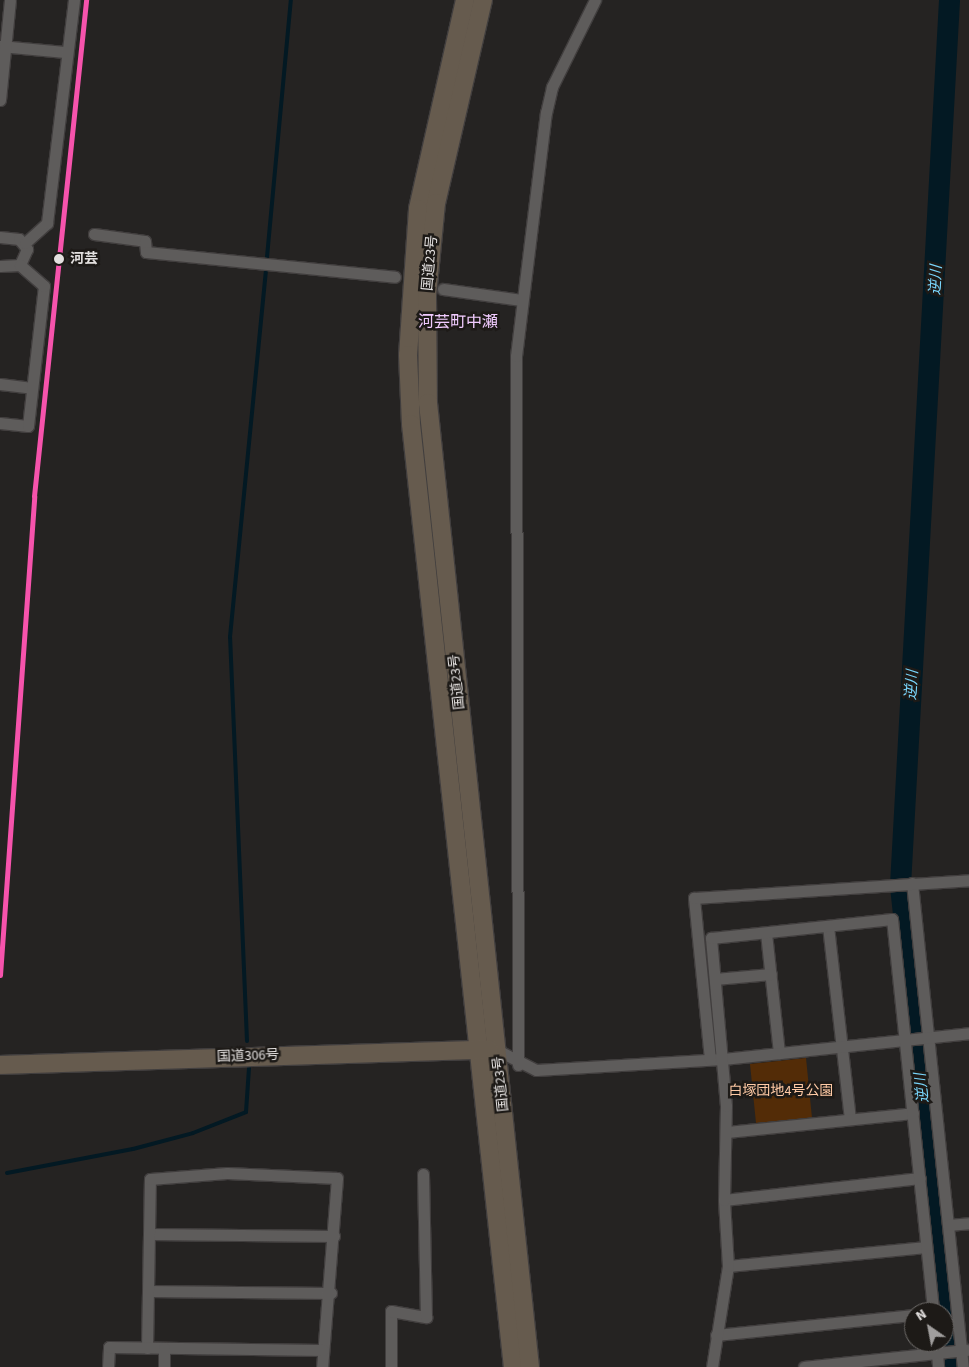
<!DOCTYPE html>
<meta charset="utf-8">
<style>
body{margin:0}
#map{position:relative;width:969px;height:1367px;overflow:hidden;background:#252322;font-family:"Source Sans 3","Noto Sans JP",sans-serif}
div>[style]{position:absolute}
.green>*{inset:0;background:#532c07}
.stream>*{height:4px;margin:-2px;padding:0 2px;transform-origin:2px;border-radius:2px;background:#031923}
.river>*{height:21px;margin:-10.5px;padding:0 10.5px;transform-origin:10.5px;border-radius:10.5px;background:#031923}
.roads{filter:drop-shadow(1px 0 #413e3e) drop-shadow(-1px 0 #413e3e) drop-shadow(0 1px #413e3e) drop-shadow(0 -1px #413e3e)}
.minor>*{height:11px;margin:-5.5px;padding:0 5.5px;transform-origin:5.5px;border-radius:5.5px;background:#5e5c5b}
.highway>*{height:18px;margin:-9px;padding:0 9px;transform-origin:9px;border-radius:9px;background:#665b4e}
.rail-1>*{height:5px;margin:-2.5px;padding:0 2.5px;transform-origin:2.5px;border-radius:2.5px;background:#f653ac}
.dots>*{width:14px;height:14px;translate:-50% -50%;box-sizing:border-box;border:2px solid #1d1a17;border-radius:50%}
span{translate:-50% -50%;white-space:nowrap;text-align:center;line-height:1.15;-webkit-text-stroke:5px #1d1a17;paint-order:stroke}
.stop-label{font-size:14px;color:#e3e0df;font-weight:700}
.left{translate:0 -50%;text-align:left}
.street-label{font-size:14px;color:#e3e0df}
.park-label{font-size:14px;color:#ffcaa5}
.water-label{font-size:15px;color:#79d6fc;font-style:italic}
.quarter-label{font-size:16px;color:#f1cbfe}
.north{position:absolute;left:904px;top:1302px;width:50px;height:50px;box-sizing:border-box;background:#1d1a17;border:1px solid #6c6967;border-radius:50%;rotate:327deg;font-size:14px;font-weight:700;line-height:20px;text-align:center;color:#e3e0df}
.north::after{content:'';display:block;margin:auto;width:18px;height:22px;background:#a09e9d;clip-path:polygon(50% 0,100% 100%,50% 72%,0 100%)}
</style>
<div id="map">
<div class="green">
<i style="clip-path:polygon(806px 1058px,812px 1118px,756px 1123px,750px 1064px)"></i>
</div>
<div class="stream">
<i style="left:267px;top:257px;width:258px;rotate:-84.7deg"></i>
<i style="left:247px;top:1041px;width:404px;rotate:-92.4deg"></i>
<i style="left:230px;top:637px;width:367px;rotate:-84.4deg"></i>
<i style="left:7px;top:1173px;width:128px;rotate:-10.8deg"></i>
<i style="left:133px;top:1149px;width:62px;rotate:-14.9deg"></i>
<i style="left:193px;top:1133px;width:57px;rotate:-21.6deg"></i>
<i style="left:246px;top:1112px;width:44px;rotate:-86.1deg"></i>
</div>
<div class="river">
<i style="left:949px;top:0;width:887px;rotate:93.17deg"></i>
<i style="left:900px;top:886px;width:484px;rotate:83.8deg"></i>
</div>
<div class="roads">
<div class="minor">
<i style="left:0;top:46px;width:65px;rotate:5.3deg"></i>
<i style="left:0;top:100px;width:100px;rotate:-84.3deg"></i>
<i style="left:94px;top:234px;width:51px;rotate:7.8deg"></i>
<i style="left:145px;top:241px;width:11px;rotate:85deg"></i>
<i style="left:146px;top:252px;width:250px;rotate:5.7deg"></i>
<i style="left:0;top:237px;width:19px;rotate:6deg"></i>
<i style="left:19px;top:239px;width:13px;rotate:51deg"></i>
<i style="left:27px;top:249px;width:17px;rotate:114deg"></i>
<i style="left:20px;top:265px;width:20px;rotate:177deg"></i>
<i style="left:25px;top:243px;width:30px;rotate:-42deg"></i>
<i style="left:47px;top:223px;width:225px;rotate:-83.1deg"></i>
<i style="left:443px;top:289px;width:79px;rotate:8deg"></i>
<i style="left:0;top:384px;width:32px;rotate:7deg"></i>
<i style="left:0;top:423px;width:28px;rotate:6deg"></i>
<i style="left:28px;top:426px;width:141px;rotate:-83.5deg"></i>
<i style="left:44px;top:286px;width:32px;rotate:-139deg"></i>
<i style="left:912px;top:883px;width:487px;rotate:84deg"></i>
<i style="left:828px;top:926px;width:194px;rotate:83.5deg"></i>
<i style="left:766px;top:933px;width:121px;rotate:83.8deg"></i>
<i style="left:715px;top:979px;width:56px;rotate:-5.1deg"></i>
<i style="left:497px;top:1050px;width:44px;rotate:27.1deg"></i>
<i style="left:536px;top:1070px;width:187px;rotate:-3.4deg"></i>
<i style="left:723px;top:1059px;width:247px;rotate:-6deg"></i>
<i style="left:710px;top:1059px;width:162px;rotate:-95.7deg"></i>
<i style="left:694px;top:898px;width:276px;rotate:-3.7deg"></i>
<i style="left:518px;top:1065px;width:709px;rotate:-90.16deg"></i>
<i style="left:516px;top:356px;width:245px;rotate:-83deg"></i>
<i style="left:546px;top:113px;width:27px;rotate:-77deg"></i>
<i style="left:552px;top:87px;width:97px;rotate:-63.7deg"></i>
<i style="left:727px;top:1132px;width:187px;rotate:-5.8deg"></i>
<i style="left:724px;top:1200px;width:197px;rotate:-6.4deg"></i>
<i style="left:948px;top:1225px;width:21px;rotate:-5deg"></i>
<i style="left:149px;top:1234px;width:185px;rotate:0.6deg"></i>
<i style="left:728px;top:1266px;width:199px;rotate:-5.5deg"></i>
<i style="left:148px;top:1291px;width:183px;rotate:0.6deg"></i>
<i style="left:716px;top:1335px;width:199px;rotate:-5.8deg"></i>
<i style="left:936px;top:1342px;width:25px;rotate:85deg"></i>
<i style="left:147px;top:1348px;width:169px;rotate:-89deg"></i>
<i style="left:150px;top:1179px;width:77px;rotate:-4.5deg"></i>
<i style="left:227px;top:1173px;width:110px;rotate:2.6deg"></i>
<i style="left:337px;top:1178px;width:190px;rotate:94.5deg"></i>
<i style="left:108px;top:1367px;width:20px;rotate:-87deg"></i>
<i style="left:109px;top:1347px;width:214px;rotate:0.8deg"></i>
<i style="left:164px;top:1367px;width:19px;rotate:-90deg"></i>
<i style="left:391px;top:1367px;width:56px;rotate:-90deg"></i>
<i style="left:391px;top:1311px;width:36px;rotate:10deg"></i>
<i style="left:426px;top:1317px;width:143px;rotate:-91.2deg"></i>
<i style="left:712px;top:1367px;width:102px;rotate:-81deg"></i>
<i style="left:728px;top:1266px;width:66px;rotate:-93.5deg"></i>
<i style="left:724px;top:1200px;width:94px;rotate:-88.8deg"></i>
<i style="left:726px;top:1106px;width:169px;rotate:-95.1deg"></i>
<i style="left:711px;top:938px;width:182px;rotate:-6deg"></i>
<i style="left:892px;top:919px;width:395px;rotate:84deg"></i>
<i style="left:804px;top:1367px;width:164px;rotate:-6deg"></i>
</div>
<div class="highway">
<i style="left:465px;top:0;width:214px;rotate:102.7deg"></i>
<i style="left:418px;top:209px;width:146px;rotate:93.9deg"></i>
<i style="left:408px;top:355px;width:69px;rotate:87.5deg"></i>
<i style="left:411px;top:424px;width:949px;rotate:83.83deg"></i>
<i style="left:483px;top:0;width:208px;rotate:103deg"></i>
<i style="left:436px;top:203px;width:92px;rotate:95.6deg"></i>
<i style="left:427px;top:295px;width:108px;rotate:89.5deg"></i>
<i style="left:428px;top:403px;width:969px;rotate:83.96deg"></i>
<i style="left:0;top:1065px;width:489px;rotate:-1.8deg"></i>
</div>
</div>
<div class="rail-1">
<i style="left:0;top:975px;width:480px;rotate:-85.9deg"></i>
<i style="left:34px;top:496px;width:499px;rotate:-84deg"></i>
</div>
<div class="dots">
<i style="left:59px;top:259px;background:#e3e0df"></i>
</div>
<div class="stop-label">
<span class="left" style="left:70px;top:259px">河芸</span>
</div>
<div class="street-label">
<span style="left:430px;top:263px;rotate:-85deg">国道23号</span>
<span style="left:457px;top:682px;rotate:-96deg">国道23号</span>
<span style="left:248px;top:1056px;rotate:-2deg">国道306号</span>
<span style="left:501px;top:1084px;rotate:-96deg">国道23号</span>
</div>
<div class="park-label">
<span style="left:781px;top:1091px">白塚団地4号公園</span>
</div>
<div class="water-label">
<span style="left:936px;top:280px;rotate:-87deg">逆川</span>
<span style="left:912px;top:685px;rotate:-86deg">逆川</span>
<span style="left:922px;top:1088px;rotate:-96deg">逆川</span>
</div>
<div class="quarter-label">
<span style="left:458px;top:322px">河芸町中瀬</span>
</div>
<div class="north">N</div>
</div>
